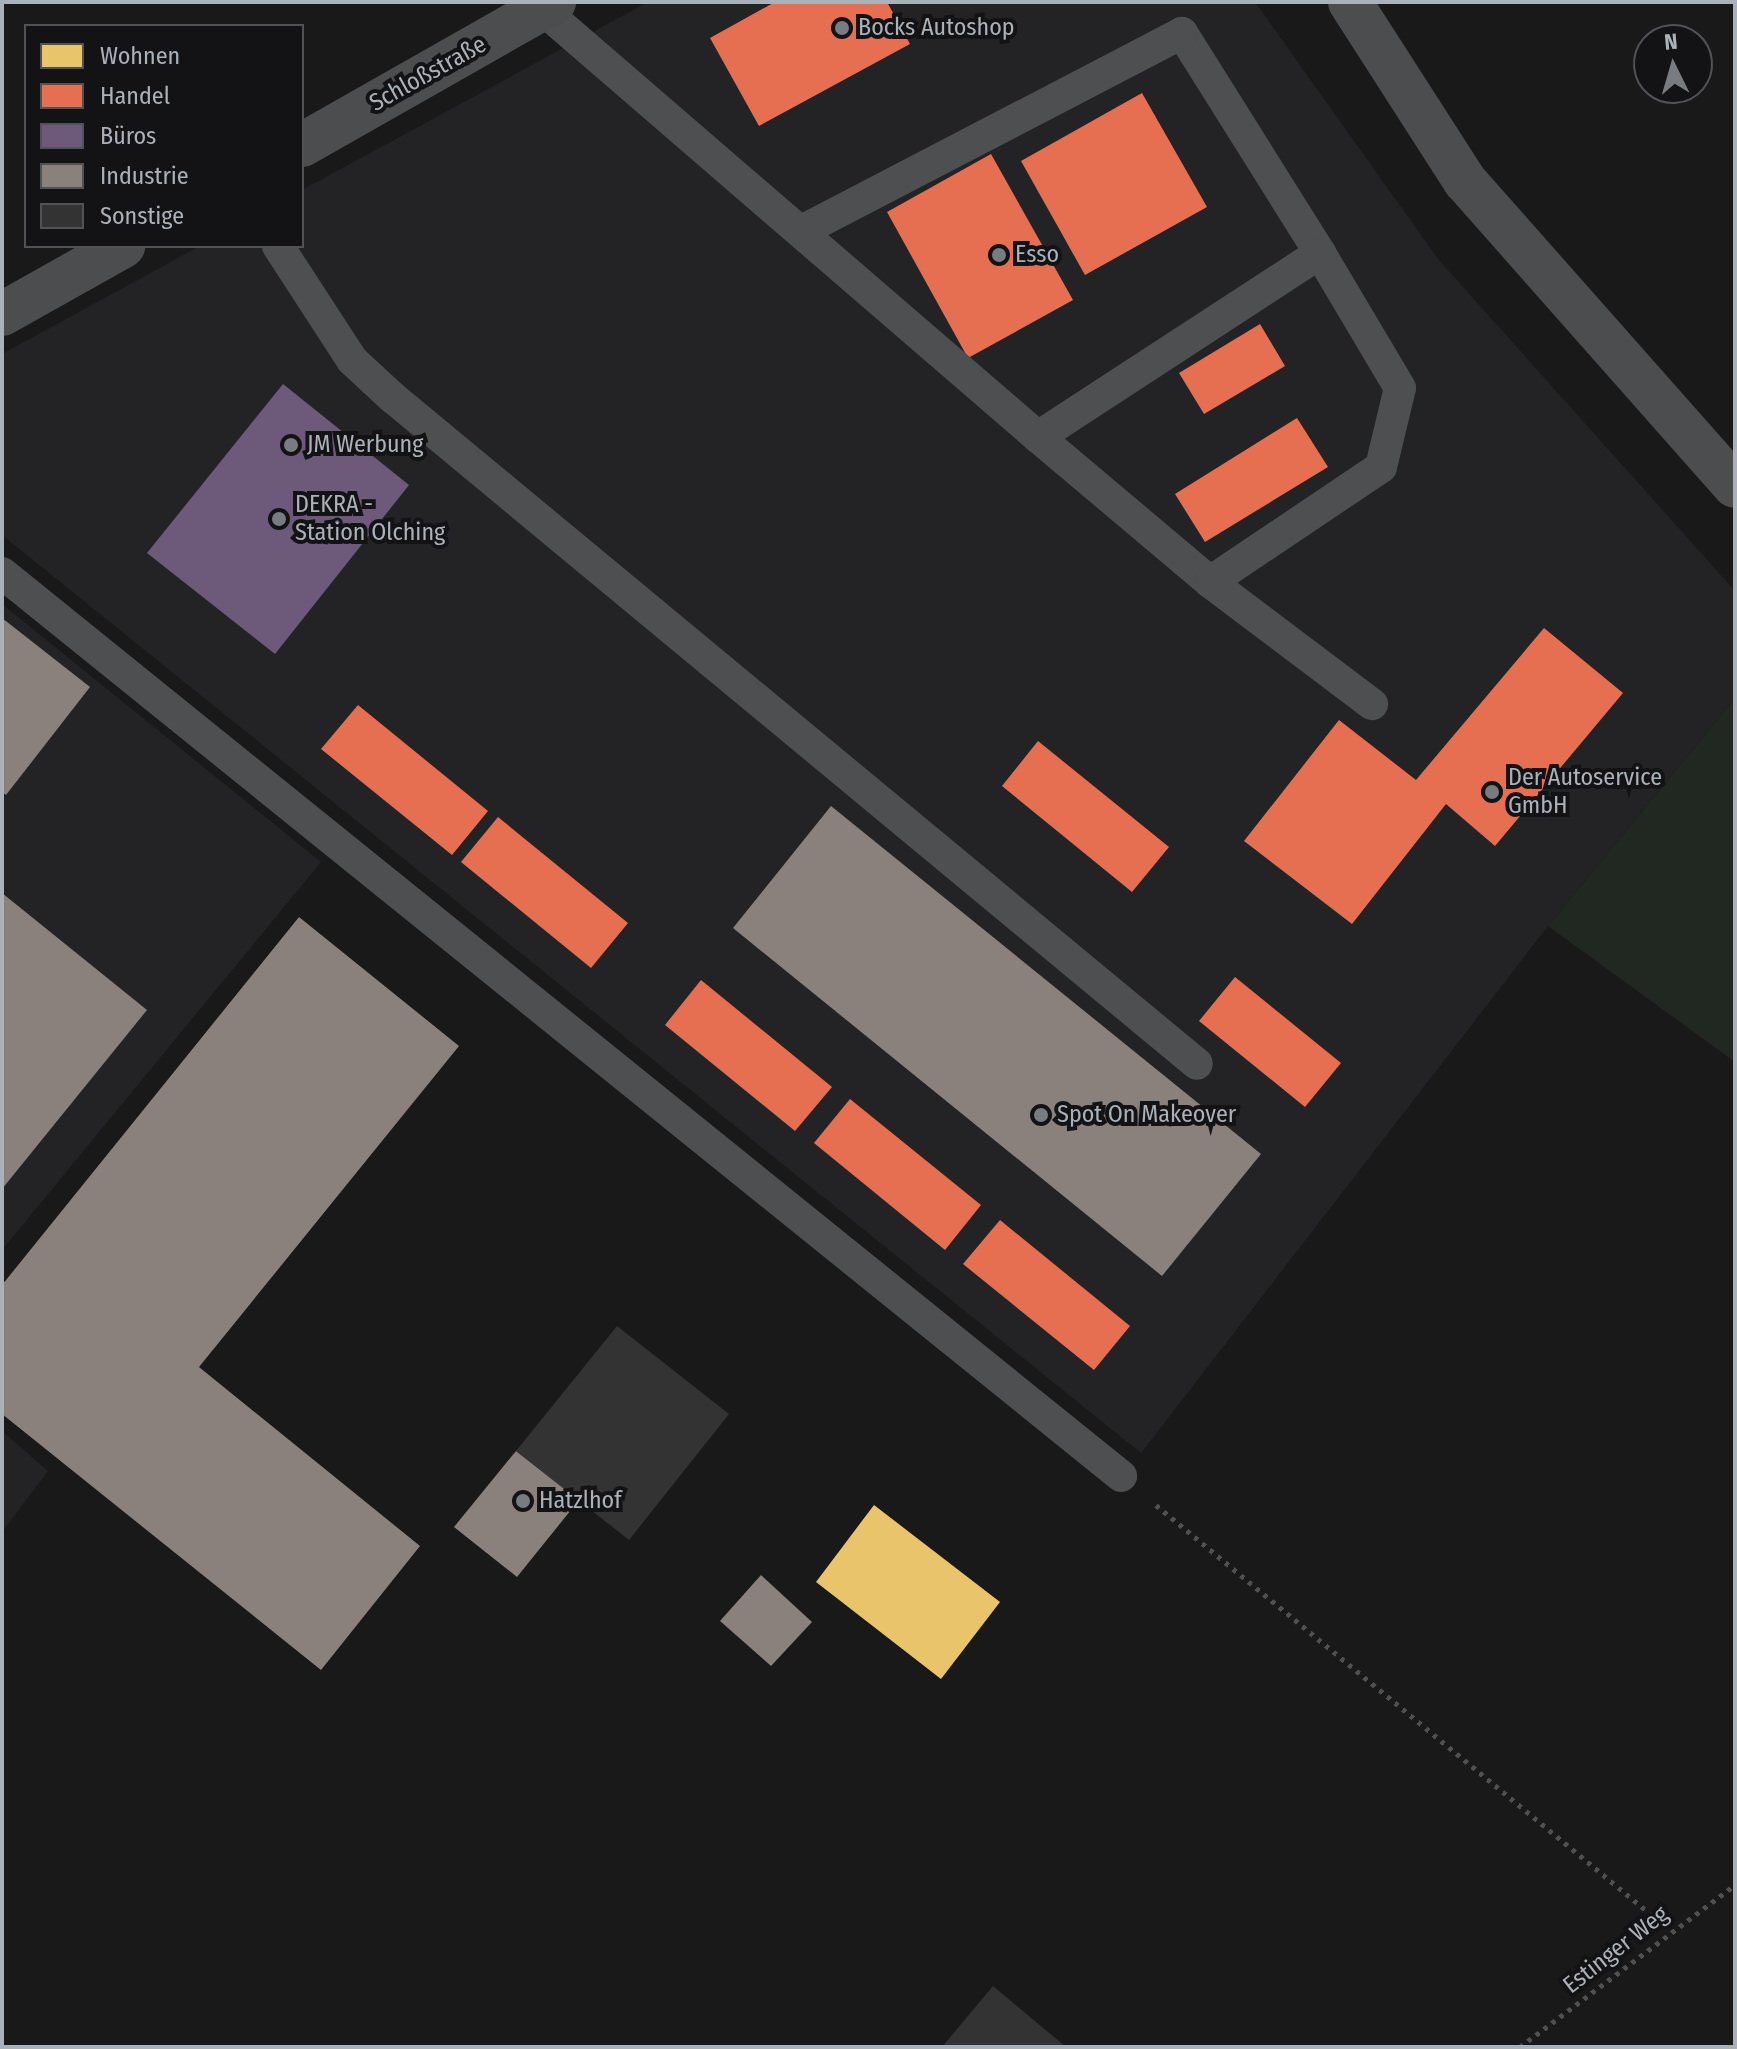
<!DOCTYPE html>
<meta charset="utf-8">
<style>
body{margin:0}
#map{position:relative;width:1737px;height:2049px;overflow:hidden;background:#191919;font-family:"Fira Sans Condensed",sans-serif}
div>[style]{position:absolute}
.built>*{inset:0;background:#232325}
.green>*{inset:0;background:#212721}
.homes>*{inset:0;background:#e9c46a}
.shops>*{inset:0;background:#e76f51}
.offices>*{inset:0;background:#6d597a}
.industry>*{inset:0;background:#8a817c}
.building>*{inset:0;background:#333334}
.path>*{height:5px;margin-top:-2.5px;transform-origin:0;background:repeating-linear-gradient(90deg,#4f5052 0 4px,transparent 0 10px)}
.lane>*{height:32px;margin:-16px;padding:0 16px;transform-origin:16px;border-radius:16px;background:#4d4f51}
.secondary>*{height:44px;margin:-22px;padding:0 22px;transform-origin:22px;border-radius:22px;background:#4c4d4f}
.dots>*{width:22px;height:22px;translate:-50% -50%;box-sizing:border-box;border:4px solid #131315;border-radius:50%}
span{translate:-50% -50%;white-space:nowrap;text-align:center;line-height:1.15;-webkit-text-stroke:8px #131315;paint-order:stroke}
.poi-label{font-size:24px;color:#abb1b8}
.left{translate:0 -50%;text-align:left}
.street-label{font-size:24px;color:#abb1b8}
.frame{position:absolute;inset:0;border:4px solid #abb1b8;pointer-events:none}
.legend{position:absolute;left:24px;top:24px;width:280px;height:224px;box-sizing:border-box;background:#131315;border:2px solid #505256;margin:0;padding:10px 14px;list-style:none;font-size:24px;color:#abb1b8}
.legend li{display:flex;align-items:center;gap:16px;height:40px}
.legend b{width:40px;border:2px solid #505256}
.north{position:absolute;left:1633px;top:24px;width:80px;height:80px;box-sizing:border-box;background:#131315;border:2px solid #505256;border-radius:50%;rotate:355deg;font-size:22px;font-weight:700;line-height:32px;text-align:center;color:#abb1b8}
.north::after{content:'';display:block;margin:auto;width:28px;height:36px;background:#787c80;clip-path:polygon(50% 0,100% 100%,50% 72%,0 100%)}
</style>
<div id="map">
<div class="built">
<i style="clip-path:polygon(648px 2px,1255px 2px,1438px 259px,1735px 591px,1735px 698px,1548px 926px,1141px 1453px,2px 535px,2px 354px,200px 246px,302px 246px,302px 190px)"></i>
<i style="clip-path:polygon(2px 604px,321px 862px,2px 1250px)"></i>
<i style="clip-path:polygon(2px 1431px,48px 1471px,2px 1532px)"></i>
</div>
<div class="green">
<i style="clip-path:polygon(1735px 698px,1735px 1062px,1548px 926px)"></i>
</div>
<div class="homes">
<i style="clip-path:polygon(874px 1505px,1000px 1602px,941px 1679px,816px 1582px)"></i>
</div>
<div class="shops">
<i style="clip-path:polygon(775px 2px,887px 2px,910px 44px,759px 126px,710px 38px)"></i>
<i style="clip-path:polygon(1142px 93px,1207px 207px,1085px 275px,1021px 161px)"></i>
<i style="clip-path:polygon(991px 154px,1073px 300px,968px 358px,887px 212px)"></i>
<i style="clip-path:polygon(1260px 324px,1285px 366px,1204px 414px,1179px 373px)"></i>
<i style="clip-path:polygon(1297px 418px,1328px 467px,1205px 542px,1175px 494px)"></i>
<i style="clip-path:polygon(1544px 628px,1623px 693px,1495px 846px,1446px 804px,1352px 924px,1244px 841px,1339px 720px,1416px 780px)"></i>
<i style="clip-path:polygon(358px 705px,488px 811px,452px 855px,321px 749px)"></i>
<i style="clip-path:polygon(1038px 741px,1169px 847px,1132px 892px,1002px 786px)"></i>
<i style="clip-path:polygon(498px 817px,628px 923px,591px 968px,461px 862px)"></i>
<i style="clip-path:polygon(1235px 977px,1341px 1063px,1305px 1107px,1199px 1021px)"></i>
<i style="clip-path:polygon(701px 980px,832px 1087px,795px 1131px,665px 1025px)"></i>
<i style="clip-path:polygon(850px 1099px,981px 1205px,945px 1250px,814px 1143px)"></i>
<i style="clip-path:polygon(1000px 1220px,1130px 1326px,1094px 1370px,963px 1264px)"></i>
</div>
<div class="offices">
<i style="clip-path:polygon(283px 384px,409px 485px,275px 654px,147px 553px)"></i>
</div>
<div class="industry">
<i style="clip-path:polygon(2px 618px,90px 687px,6px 795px,2px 792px)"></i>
<i style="clip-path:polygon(831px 806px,1261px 1154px,1162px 1276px,733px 928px)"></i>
<i style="clip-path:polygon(2px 893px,147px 1010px,2px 1189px)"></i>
<i style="clip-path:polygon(299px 917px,459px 1046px,199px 1367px,420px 1546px,321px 1670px,2px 1414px,2px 1285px)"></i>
<i style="clip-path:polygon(516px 1451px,579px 1500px,517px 1577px,454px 1527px)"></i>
<i style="clip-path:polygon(761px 1575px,812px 1622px,771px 1666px,720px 1621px)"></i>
</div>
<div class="building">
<i style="clip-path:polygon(617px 1326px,729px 1414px,629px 1540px,516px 1451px)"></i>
<i style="clip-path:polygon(993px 1986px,1066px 2047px,942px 2047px)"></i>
</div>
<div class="path">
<i style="left:1156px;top:1505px;width:667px;rotate:39.59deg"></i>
<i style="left:1520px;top:2047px;width:269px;rotate:-37deg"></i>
</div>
<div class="lane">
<i style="left:542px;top:9px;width:655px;rotate:40.79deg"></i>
<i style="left:1038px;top:437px;width:337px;rotate:-33.1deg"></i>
<i style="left:1320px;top:253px;width:260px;rotate:-122.1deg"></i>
<i style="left:1182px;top:33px;width:427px;rotate:152.5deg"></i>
<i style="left:278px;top:246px;width:136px;rotate:57deg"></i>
<i style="left:352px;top:360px;width:54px;rotate:42.8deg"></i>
<i style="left:392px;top:397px;width:1045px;rotate:39.64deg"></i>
<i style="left:1038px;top:437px;width:225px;rotate:40.1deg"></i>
<i style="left:1210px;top:582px;width:203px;rotate:37deg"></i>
<i style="left:2px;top:573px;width:1438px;rotate:38.9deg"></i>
<i style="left:1210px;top:582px;width:206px;rotate:-33.9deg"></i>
<i style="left:1381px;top:467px;width:81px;rotate:-76.5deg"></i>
<i style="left:1400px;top:388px;width:157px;rotate:-120.7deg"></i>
</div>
<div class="secondary">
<i style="left:1350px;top:2px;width:213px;rotate:57.3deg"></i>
<i style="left:1465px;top:181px;width:407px;rotate:48.5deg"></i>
<i style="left:302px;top:145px;width:290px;rotate:-29.6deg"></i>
<i style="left:2px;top:314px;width:139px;rotate:-29.3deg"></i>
</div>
<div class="dots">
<i style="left:842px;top:28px;background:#787c80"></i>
<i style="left:999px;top:255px;background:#787c80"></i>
<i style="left:291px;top:445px;background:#787c80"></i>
<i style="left:279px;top:519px;background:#787c80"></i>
<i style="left:1492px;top:792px;background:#787c80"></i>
<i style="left:1041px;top:1115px;background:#787c80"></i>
<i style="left:523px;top:1501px;background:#787c80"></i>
</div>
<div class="poi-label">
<span class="left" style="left:858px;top:28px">Bocks Autoshop</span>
<span class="left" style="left:1015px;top:255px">Esso</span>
<span class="left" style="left:307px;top:445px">JM Werbung</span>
<span class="left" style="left:295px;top:519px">DEKRA -<br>Station Olching</span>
<span class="left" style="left:1508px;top:792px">Der Autoservice<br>GmbH</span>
<span class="left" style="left:1057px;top:1115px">Spot On Makeover</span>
<span class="left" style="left:539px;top:1501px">Hatzlhof</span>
</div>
<div class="street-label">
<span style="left:428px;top:74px;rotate:-29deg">Schloßstraße</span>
<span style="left:1616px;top:1950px;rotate:-38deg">Estinger Weg</span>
</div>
<div class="frame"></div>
<ul class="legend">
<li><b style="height:22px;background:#e9c46a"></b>Wohnen</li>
<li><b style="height:22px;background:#e76f51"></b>Handel</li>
<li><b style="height:22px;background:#6d597a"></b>Büros</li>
<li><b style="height:22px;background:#8a817c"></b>Industrie</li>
<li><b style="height:22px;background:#333334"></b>Sonstige</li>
</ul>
<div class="north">N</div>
</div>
